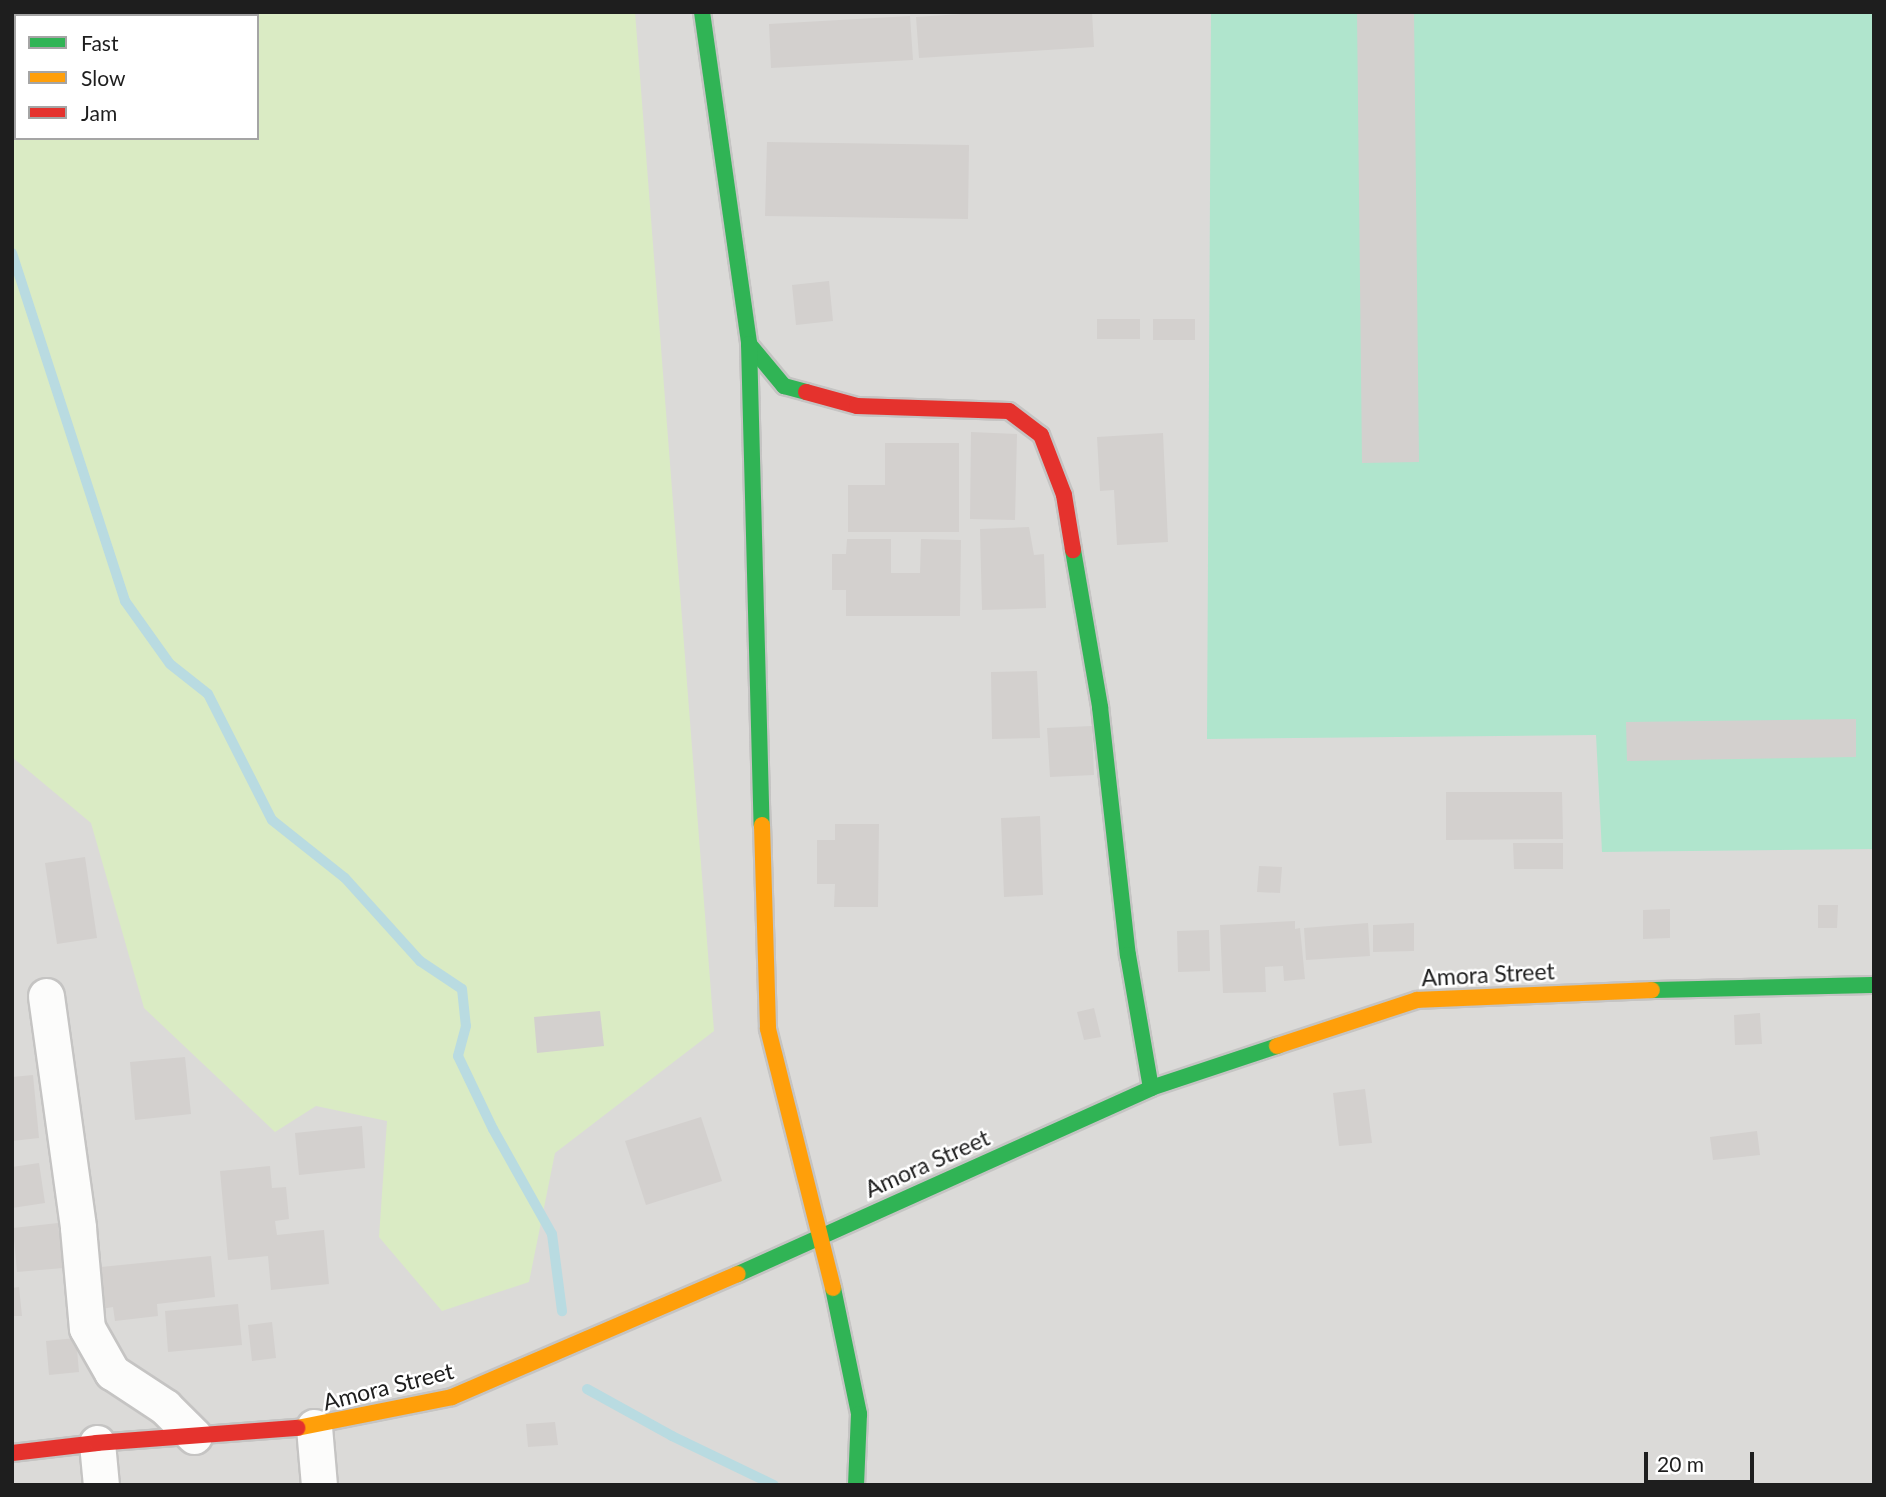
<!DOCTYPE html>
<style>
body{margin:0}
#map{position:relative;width:1886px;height:1497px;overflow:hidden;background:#eceae7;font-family:Lato,sans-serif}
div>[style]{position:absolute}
.residential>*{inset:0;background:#dbdad8}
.grass>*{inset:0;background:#daebc4}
.pitch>*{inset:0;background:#b0e5cd}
.stream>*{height:10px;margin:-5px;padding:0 5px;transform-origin:5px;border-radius:5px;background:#b9dbe1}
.building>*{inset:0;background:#d3d0ce}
.roads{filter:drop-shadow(2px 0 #c5c4c3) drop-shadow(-2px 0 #c5c4c3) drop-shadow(0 2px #c5c4c3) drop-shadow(0 -2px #c5c4c3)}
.street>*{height:35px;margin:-17.5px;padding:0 17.5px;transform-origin:17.5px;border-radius:17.5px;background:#fcfcfb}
.fast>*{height:16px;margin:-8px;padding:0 8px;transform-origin:8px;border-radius:8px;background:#30b455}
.slow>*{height:16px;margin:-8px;padding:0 8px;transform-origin:8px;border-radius:8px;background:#ff9f0a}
.jam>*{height:16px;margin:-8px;padding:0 8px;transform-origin:8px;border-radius:8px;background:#e5322d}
span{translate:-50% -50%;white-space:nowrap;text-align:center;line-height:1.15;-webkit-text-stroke:5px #fff;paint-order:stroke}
.street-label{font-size:23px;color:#1e1e1e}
.frame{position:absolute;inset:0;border:14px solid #1e1e1e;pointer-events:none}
.legend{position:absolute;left:14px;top:14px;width:245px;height:126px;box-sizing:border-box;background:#fff;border:2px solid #a5a5a5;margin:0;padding:9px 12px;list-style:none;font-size:21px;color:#1e1e1e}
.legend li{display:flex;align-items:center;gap:14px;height:35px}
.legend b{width:35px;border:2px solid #a5a5a5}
.scale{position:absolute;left:1644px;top:1452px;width:110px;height:32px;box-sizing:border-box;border:4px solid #1e1e1e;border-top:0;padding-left:9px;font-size:21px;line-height:24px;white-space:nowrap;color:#1e1e1e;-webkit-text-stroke:5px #fff;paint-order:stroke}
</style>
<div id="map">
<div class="residential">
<i style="clip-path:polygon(evenodd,12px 12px,1874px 12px,1874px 1485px,12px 1485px,12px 12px,16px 16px,257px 16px,257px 138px,16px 138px,16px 16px)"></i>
</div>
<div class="grass">
<i style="clip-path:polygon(evenodd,12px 12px,635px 12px,714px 1031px,555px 1153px,529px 1282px,442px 1311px,379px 1237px,387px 1121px,316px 1106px,275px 1132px,144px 1008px,91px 823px,12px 757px,12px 12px,16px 16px,257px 16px,257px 138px,16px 138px,16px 16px)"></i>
</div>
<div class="pitch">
<i style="clip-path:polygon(1211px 12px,1874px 12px,1874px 849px,1602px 852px,1596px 735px,1207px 739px)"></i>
</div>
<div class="stream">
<i style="left:12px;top:253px;width:366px;rotate:72deg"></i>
<i style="left:125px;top:601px;width:77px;rotate:54.5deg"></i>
<i style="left:170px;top:664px;width:48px;rotate:38.3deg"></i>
<i style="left:208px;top:694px;width:141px;rotate:63.1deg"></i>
<i style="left:272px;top:820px;width:93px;rotate:38.5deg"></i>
<i style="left:345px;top:878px;width:112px;rotate:47.9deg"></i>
<i style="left:420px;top:961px;width:50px;rotate:33.7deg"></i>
<i style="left:462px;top:989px;width:37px;rotate:84deg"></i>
<i style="left:466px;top:1026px;width:31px;rotate:105deg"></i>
<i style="left:458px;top:1056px;width:81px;rotate:64.4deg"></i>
<i style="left:493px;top:1129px;width:120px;rotate:60.7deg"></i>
<i style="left:552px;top:1234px;width:78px;rotate:82.6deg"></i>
<i style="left:587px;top:1389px;width:97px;rotate:28.9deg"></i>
<i style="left:672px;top:1436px;width:113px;rotate:25.7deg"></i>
</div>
<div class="building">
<i style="clip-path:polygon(992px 12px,1092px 12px,1094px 47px,919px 58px,916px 17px)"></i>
<i style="clip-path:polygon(1357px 12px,1414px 12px,1419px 462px,1362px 463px)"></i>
<i style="clip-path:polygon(910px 16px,913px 60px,771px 68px,769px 24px)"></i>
<i style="clip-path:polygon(767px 142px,969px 145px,968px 219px,765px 216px)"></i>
<i style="clip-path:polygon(829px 281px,833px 321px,796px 325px,792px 285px)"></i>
<i style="clip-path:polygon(1097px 319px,1140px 319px,1140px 339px,1097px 339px)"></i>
<i style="clip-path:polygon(1153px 319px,1195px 319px,1195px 340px,1153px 340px)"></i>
<i style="clip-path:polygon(971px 432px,1017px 434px,1015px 520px,970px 519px)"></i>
<i style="clip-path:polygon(1163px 433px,1168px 542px,1117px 545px,1114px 490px,1100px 491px,1097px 437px)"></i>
<i style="clip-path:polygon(885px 443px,959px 443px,959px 532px,848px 532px,848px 485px,885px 485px)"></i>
<i style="clip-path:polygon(1029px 527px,1034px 555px,1044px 554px,1046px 608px,982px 610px,980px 529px)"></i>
<i style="clip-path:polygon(847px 539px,891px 539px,891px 573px,920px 573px,921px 539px,961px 540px,960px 616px,846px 616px,846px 590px,832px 590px,832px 554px,846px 554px)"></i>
<i style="clip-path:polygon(1037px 671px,1040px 738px,992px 739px,991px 672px)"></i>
<i style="clip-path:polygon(1856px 719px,1856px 757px,1627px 761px,1626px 722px)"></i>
<i style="clip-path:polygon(1092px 726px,1094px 775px,1050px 777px,1047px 728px)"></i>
<i style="clip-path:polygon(1446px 792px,1562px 792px,1563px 839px,1446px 840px)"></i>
<i style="clip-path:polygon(1040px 816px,1043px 895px,1004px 897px,1001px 818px)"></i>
<i style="clip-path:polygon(835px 824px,879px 824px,878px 907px,834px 907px,835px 884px,817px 884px,817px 840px,835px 840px)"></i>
<i style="clip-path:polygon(1513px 843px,1563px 843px,1563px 869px,1514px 869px)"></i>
<i style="clip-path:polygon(85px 857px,97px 938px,57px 944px,45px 863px)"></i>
<i style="clip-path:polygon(1259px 866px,1282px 867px,1280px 893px,1257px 892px)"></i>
<i style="clip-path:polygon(1818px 905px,1838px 905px,1837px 928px,1818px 928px)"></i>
<i style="clip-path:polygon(1670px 909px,1670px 938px,1643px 939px,1643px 910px)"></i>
<i style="clip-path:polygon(1295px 921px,1295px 929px,1300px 928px,1305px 979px,1284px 981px,1283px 966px,1265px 967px,1266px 992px,1223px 993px,1220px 925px)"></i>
<i style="clip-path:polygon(1368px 923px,1370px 956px,1306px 960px,1304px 928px)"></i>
<i style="clip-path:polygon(1414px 923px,1414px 951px,1373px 952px,1373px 925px)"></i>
<i style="clip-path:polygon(1209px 930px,1210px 971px,1178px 972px,1177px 931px)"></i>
<i style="clip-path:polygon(1094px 1008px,1101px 1037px,1084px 1040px,1077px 1012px)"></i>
<i style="clip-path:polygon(600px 1011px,604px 1046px,537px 1053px,534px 1017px)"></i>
<i style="clip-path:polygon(1760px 1013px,1762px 1044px,1735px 1045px,1734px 1015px)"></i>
<i style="clip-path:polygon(185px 1057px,191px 1114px,135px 1120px,130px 1062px)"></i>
<i style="clip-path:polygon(33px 1075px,39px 1138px,12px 1141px,12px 1077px)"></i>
<i style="clip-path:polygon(1365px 1089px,1372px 1143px,1339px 1146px,1333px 1093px)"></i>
<i style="clip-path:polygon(701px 1117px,722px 1181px,646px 1205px,625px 1141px)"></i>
<i style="clip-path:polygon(362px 1126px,365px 1168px,299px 1175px,295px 1133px)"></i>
<i style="clip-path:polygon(1757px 1131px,1760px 1155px,1713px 1160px,1710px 1137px)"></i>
<i style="clip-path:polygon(39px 1163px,45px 1203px,12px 1208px,12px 1167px)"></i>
<i style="clip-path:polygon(270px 1166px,272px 1188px,286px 1187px,289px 1219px,275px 1221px,277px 1235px,324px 1230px,329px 1284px,271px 1290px,268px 1256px,228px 1260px,220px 1171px)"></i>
<i style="clip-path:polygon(58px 1223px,63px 1268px,17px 1272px,13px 1228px)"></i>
<i style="clip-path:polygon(211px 1256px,215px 1297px,157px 1304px,158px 1316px,115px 1321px,113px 1307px,95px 1310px,91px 1268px)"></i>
<i style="clip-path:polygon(19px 1287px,22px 1316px,12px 1316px,12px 1288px)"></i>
<i style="clip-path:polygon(238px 1304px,242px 1345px,168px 1352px,165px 1311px)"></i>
<i style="clip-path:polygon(272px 1322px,276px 1358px,252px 1361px,248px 1325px)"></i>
<i style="clip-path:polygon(76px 1338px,79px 1372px,49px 1375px,46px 1341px)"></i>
<i style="clip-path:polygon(555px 1422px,558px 1445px,528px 1447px,526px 1424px)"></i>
</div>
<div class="roads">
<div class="street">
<i style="left:46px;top:996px;width:234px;rotate:82.1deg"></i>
<i style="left:78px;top:1228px;width:100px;rotate:84.9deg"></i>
<i style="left:87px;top:1328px;width:51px;rotate:60.4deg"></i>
<i style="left:112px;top:1372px;width:64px;rotate:33.4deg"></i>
<i style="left:165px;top:1407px;width:41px;rotate:45deg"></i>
<i style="left:314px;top:1427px;width:58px;rotate:85.1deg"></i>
<i style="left:97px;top:1443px;width:42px;rotate:84.6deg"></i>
</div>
<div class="fast">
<i style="left:702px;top:12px;width:335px;rotate:81.9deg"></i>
<i style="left:749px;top:344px;width:55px;rotate:50.2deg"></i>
<i style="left:784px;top:386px;width:23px;rotate:15deg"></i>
<i style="left:749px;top:344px;width:481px;rotate:88.5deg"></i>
<i style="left:1073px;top:550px;width:159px;rotate:80.2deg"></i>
<i style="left:1100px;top:707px;width:250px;rotate:83.6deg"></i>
<i style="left:1128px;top:955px;width:135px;rotate:80.2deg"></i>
<i style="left:1652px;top:990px;width:222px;rotate:-1.3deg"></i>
<i style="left:738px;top:1274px;width:453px;rotate:-24.2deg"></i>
<i style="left:1151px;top:1088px;width:133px;rotate:-18.4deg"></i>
<i style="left:833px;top:1288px;width:129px;rotate:78.3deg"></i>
<i style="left:859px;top:1414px;width:71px;rotate:92.4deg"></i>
</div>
<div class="slow">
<i style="left:762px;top:825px;width:204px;rotate:88.3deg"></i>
<i style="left:768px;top:1029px;width:267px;rotate:75.9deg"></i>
<i style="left:1277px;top:1046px;width:147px;rotate:-18.2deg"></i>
<i style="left:1417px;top:1000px;width:235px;rotate:-2.4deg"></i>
<i style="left:297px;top:1428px;width:158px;rotate:-11.3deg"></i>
<i style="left:452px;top:1397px;width:311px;rotate:-23.3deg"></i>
</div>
<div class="jam">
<i style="left:806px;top:392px;width:53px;rotate:15.4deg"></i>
<i style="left:857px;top:406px;width:152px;rotate:1.9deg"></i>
<i style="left:1009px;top:411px;width:40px;rotate:37deg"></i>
<i style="left:1041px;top:435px;width:64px;rotate:69deg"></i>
<i style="left:1064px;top:495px;width:56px;rotate:80.7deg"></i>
<i style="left:12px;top:1453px;width:86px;rotate:-6.7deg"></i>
<i style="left:97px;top:1443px;width:201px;rotate:-4.3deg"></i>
</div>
</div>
<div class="street-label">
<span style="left:1488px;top:974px;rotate:-3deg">Amora Street</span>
<span style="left:927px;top:1163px;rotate:-24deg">Amora Street</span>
<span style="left:388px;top:1386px;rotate:-14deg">Amora Street</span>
</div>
<div class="frame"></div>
<ul class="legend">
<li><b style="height:9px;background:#30b455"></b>Fast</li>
<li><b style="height:9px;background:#ff9f0a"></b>Slow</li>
<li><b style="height:9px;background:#e5322d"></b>Jam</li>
</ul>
<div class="scale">20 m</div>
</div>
